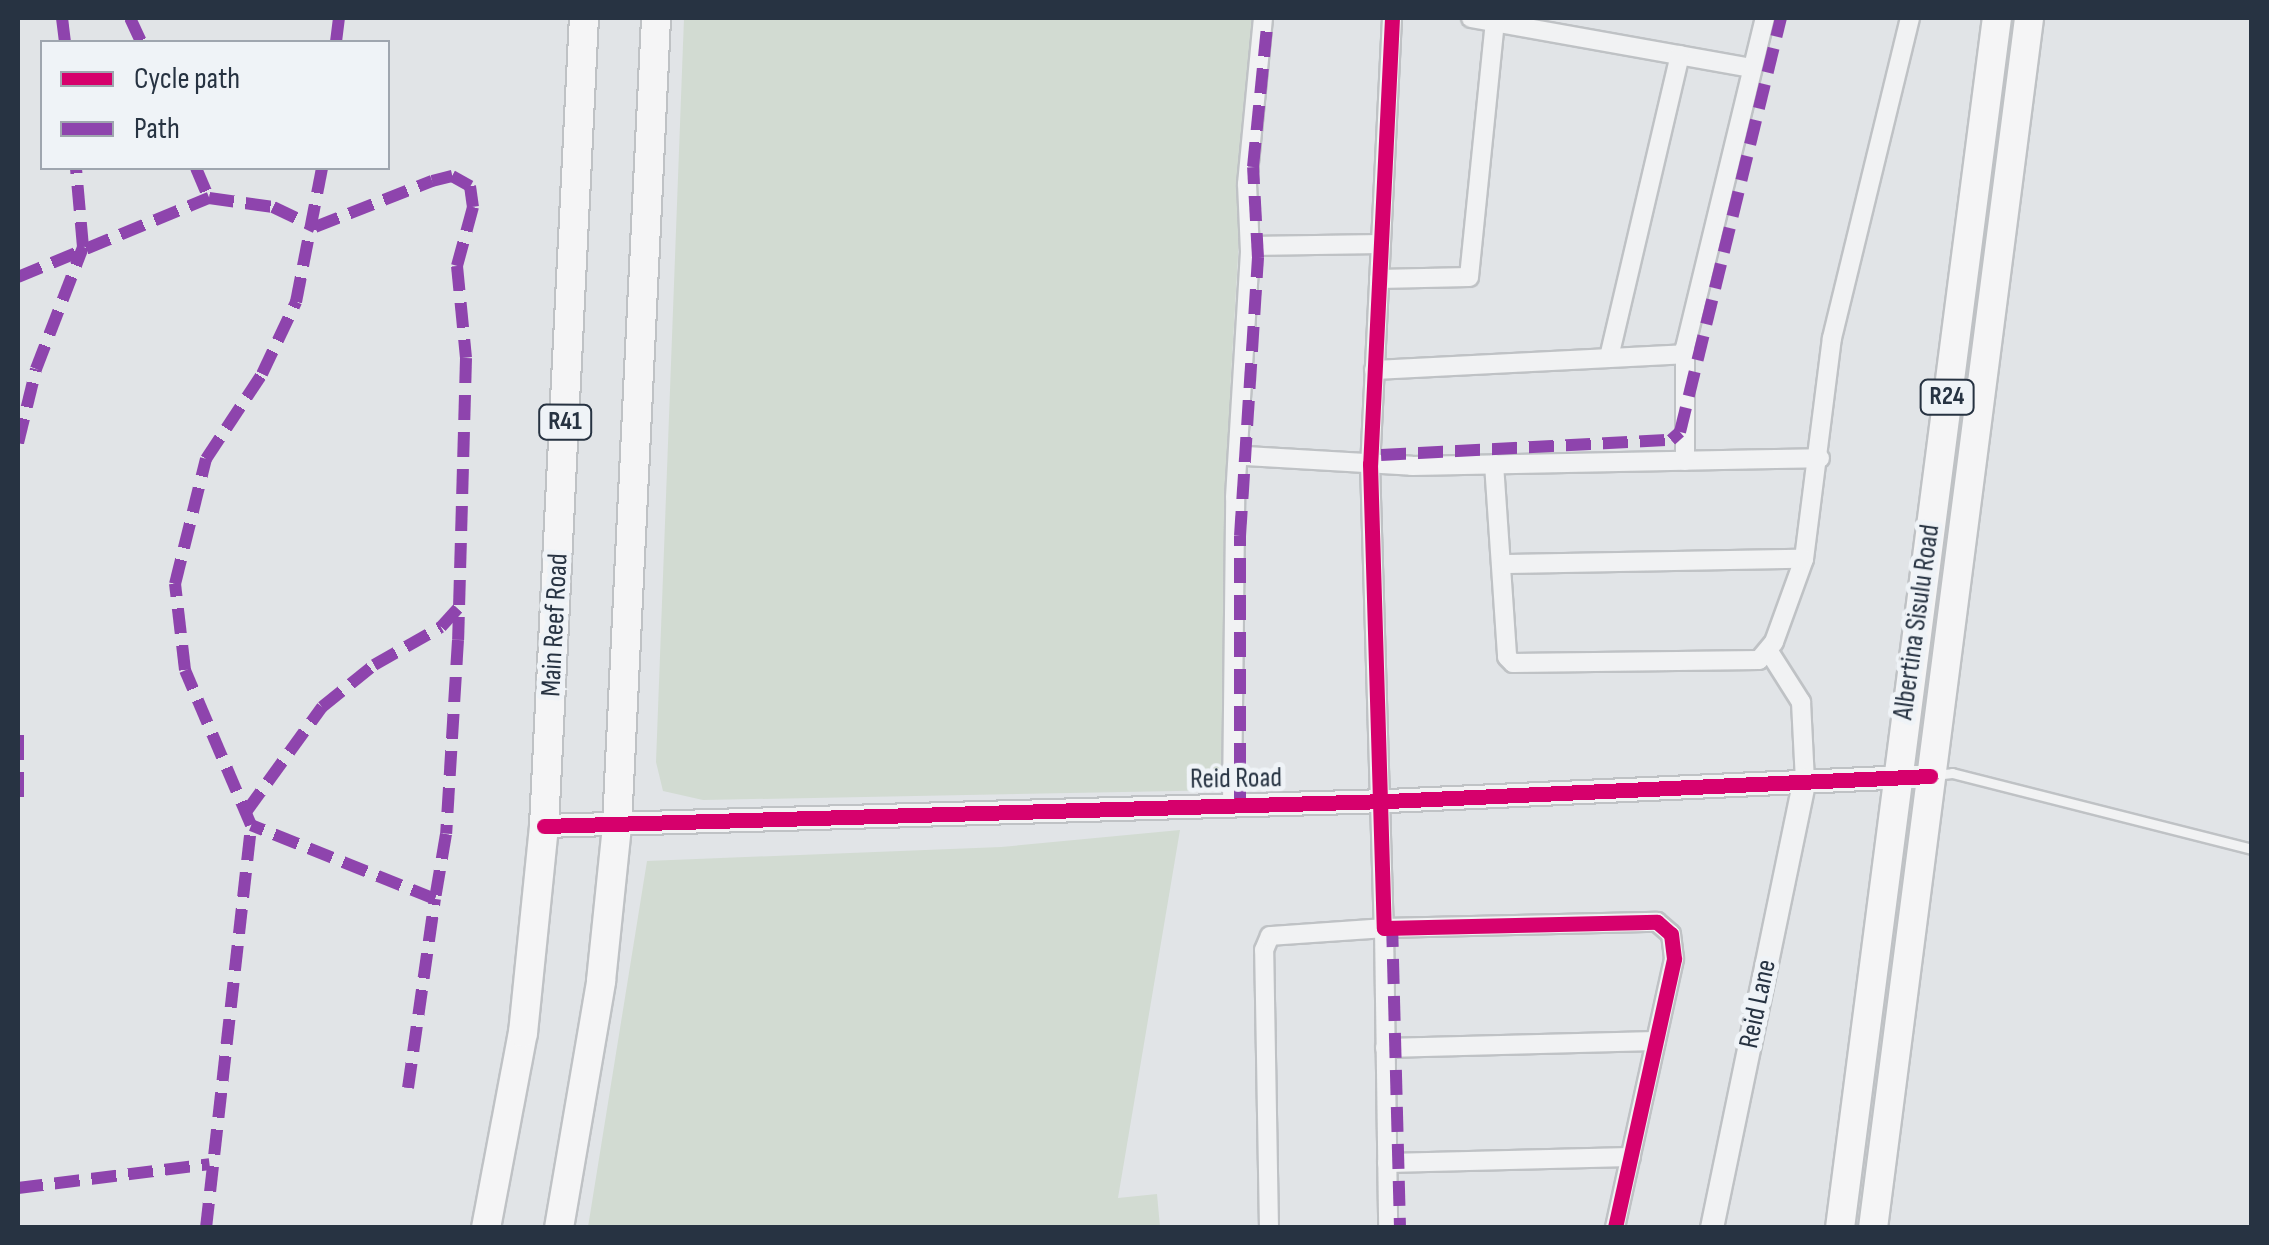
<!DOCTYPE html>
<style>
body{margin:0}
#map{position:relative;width:2269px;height:1245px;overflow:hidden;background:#e1e4e7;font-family:"Sofia Sans Condensed",sans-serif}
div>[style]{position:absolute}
.green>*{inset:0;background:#d2dbd2}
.roads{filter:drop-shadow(2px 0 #bfc2c5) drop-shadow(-2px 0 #bfc2c5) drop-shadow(0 2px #bfc2c5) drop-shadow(0 -2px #bfc2c5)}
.service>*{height:9px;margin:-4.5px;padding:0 4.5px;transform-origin:4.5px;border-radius:4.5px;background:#f1f2f3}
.minor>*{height:18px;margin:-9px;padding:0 9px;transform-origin:9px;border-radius:9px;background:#f1f2f3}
.tertiary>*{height:22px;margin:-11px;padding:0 11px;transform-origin:11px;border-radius:11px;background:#f1f2f3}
.primary>*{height:28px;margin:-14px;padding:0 14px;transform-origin:14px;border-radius:14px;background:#f5f5f6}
.quiet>*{height:12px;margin-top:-6px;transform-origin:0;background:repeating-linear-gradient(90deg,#8e44ad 0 25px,transparent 0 37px)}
.cycleway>*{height:15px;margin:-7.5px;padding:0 7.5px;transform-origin:7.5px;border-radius:7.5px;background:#d6006c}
span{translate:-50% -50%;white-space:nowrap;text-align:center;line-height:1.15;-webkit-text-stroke:10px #eff3f7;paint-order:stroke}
.shield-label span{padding:2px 8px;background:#eff3f7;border:2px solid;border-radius:8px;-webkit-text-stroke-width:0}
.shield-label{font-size:25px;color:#273342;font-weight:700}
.street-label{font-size:28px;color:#273342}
.frame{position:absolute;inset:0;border:20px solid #273342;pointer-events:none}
.legend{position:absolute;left:40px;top:40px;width:350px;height:130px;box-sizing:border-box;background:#eff3f7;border:2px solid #9fa6af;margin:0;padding:12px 18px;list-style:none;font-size:30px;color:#273342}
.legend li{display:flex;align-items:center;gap:20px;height:50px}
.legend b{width:50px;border:2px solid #9fa6af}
</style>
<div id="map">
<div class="green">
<i style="clip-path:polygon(684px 18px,1252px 18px,1230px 393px,1230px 790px,703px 800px,663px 791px,656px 762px)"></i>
<i style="clip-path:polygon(1180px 830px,1118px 1198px,1157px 1194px,1160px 1227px,588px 1227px,647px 861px,1001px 847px)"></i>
</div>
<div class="roads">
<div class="service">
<i style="left:1934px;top:775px;width:18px;rotate:-6deg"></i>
<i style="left:1952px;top:773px;width:309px;rotate:14.2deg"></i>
</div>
<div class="minor">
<i style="left:1392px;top:18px;width:447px;rotate:92.8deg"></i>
<i style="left:1370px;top:464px;width:464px;rotate:88.3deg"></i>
<i style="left:1384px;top:928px;width:273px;rotate:-1.3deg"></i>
<i style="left:1657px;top:922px;width:18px;rotate:41deg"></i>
<i style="left:1671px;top:934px;width:25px;rotate:83deg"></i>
<i style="left:1674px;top:959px;width:275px;rotate:102.4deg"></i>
<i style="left:1471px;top:18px;width:285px;rotate:10.1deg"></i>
<i style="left:1250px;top:246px;width:131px;rotate:-0.9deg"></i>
<i style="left:1379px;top:279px;width:90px;rotate:-1.3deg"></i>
<i style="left:1469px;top:277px;width:256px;rotate:-84.2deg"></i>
<i style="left:1610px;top:353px;width:306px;rotate:-76.8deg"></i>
<i style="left:1374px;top:370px;width:311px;rotate:-2.9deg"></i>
<i style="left:1246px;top:456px;width:166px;rotate:3.4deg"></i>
<i style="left:1412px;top:466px;width:408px;rotate:-1.1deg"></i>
<i style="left:1685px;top:461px;width:113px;rotate:-90deg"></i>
<i style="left:1685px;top:348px;width:340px;rotate:-76.4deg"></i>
<i style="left:1494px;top:464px;width:193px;rotate:86.1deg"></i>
<i style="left:1507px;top:657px;width:8px;rotate:45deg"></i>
<i style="left:1513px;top:663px;width:246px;rotate:-0.7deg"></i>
<i style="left:1759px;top:660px;width:23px;rotate:-50deg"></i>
<i style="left:1774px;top:642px;width:88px;rotate:-70.1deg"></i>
<i style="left:1804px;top:559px;width:223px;rotate:-82.8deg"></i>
<i style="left:1832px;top:338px;width:329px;rotate:-76.3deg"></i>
<i style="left:1503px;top:564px;width:301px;rotate:-1deg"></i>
<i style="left:1768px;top:650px;width:62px;rotate:57.6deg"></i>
<i style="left:1801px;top:702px;width:78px;rotate:87.1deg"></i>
<i style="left:1232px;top:805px;width:308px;rotate:-89.4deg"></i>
<i style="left:1235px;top:497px;width:245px;rotate:-86.5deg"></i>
<i style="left:1250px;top:252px;width:68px;rotate:-92.5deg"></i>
<i style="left:1247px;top:184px;width:167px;rotate:-84.5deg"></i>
<i style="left:1385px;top:1048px;width:271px;rotate:-1.5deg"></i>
<i style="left:1387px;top:1163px;width:244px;rotate:-1.4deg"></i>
<i style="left:1269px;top:1228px;width:278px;rotate:-91deg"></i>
<i style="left:1264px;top:950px;width:15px;rotate:-67deg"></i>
<i style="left:1270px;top:936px;width:114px;rotate:-4deg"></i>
<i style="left:1384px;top:928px;width:300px;rotate:89.2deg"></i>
</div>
<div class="tertiary">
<i style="left:544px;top:826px;width:844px;rotate:-1.7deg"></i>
<i style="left:1388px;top:801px;width:543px;rotate:-2.64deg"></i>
<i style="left:1712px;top:1228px;width:458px;rotate:-78.3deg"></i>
</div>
<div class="primary">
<i style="left:486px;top:1228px;width:198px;rotate:-79.3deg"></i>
<i style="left:523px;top:1033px;width:208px;rotate:-84.2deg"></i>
<i style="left:544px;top:826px;width:809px;rotate:-87.17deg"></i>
<i style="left:559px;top:1228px;width:251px;rotate:-80.3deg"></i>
<i style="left:601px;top:981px;width:157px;rotate:-84.1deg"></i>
<i style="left:617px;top:825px;width:808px;rotate:-87.23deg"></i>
<i style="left:1840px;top:1228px;width:1220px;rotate:-82.61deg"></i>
<i style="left:1873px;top:1228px;width:1220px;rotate:-82.65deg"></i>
</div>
</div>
<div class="quiet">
<i style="left:62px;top:18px;width:24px;rotate:83deg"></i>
<i style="left:130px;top:18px;width:26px;rotate:65deg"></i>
<i style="left:336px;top:42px;width:24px;rotate:-83deg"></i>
<i style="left:196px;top:168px;width:33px;rotate:67deg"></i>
<i style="left:18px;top:277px;width:207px;rotate:-22.5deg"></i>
<i style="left:209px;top:198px;width:65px;rotate:8deg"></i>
<i style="left:273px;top:207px;width:47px;rotate:25.5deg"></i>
<i style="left:315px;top:227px;width:126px;rotate:-21.5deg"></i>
<i style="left:432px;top:181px;width:21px;rotate:-14deg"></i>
<i style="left:452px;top:176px;width:21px;rotate:29deg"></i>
<i style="left:470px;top:186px;width:21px;rotate:82deg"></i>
<i style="left:473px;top:207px;width:61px;rotate:105.2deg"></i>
<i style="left:457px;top:266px;width:92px;rotate:84.4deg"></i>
<i style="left:466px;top:358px;width:282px;rotate:91.6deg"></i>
<i style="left:458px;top:640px;width:194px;rotate:93.5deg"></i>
<i style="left:446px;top:834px;width:66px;rotate:99.6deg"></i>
<i style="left:435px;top:899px;width:198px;rotate:-158.1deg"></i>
<i style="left:18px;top:443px;width:76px;rotate:-76.3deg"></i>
<i style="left:36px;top:369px;width:131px;rotate:-68.9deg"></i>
<i style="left:83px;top:247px;width:79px;rotate:-95.1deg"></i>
<i style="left:1381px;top:455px;width:290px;rotate:-3deg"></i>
<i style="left:1671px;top:440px;width:12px;rotate:-42deg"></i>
<i style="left:1680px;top:432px;width:426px;rotate:-76.3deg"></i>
<i style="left:18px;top:735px;width:70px;rotate:90deg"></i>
<i style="left:1240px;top:805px;width:269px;rotate:-90deg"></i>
<i style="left:1240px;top:536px;width:279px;rotate:-86.3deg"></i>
<i style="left:1258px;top:258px;width:91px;rotate:-93.1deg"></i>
<i style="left:1253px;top:167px;width:150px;rotate:-84.3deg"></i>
<i style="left:246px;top:812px;width:130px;rotate:-54.1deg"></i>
<i style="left:322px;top:707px;width:67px;rotate:-38.9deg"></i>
<i style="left:374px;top:665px;width:77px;rotate:-29.6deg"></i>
<i style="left:441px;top:627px;width:25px;rotate:-48deg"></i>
<i style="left:1392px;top:922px;width:306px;rotate:88.5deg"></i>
<i style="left:408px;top:1088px;width:191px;rotate:-81.9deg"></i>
<i style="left:18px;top:1188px;width:193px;rotate:-7.1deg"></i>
<i style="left:206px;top:1228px;width:406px;rotate:-83.6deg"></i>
<i style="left:251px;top:825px;width:168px;rotate:-113.1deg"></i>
<i style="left:185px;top:670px;width:87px;rotate:-96.6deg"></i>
<i style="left:175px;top:584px;width:129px;rotate:-76.1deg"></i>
<i style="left:206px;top:459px;width:102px;rotate:-56.6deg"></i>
<i style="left:262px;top:374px;width:80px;rotate:-64.7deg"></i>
<i style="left:296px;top:302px;width:136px;rotate:-79deg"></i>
</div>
<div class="cycleway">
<i style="left:1392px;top:18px;width:447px;rotate:92.8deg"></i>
<i style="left:1370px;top:464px;width:464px;rotate:88.3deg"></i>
<i style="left:1384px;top:928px;width:273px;rotate:-1.3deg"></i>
<i style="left:1657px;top:922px;width:18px;rotate:41deg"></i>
<i style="left:1671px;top:934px;width:25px;rotate:83deg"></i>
<i style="left:1674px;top:959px;width:275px;rotate:102.4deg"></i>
<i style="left:544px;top:826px;width:844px;rotate:-1.7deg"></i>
<i style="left:1388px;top:801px;width:543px;rotate:-2.64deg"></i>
</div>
<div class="shield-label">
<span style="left:1947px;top:397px">R24</span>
<span style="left:565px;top:422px">R41</span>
</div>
<div class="street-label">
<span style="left:1917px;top:622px;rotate:-82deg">Albertina Sisulu Road</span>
<span style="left:555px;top:625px;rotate:-87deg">Main Reef Road</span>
<span style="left:1236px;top:779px;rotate:-1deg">Reid Road</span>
<span style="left:1758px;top:1004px;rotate:-78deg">Reid Lane</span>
</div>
<div class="frame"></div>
<ul class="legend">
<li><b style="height:12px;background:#d6006c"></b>Cycle path</li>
<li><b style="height:12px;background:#8e44ad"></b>Path</li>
</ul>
</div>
